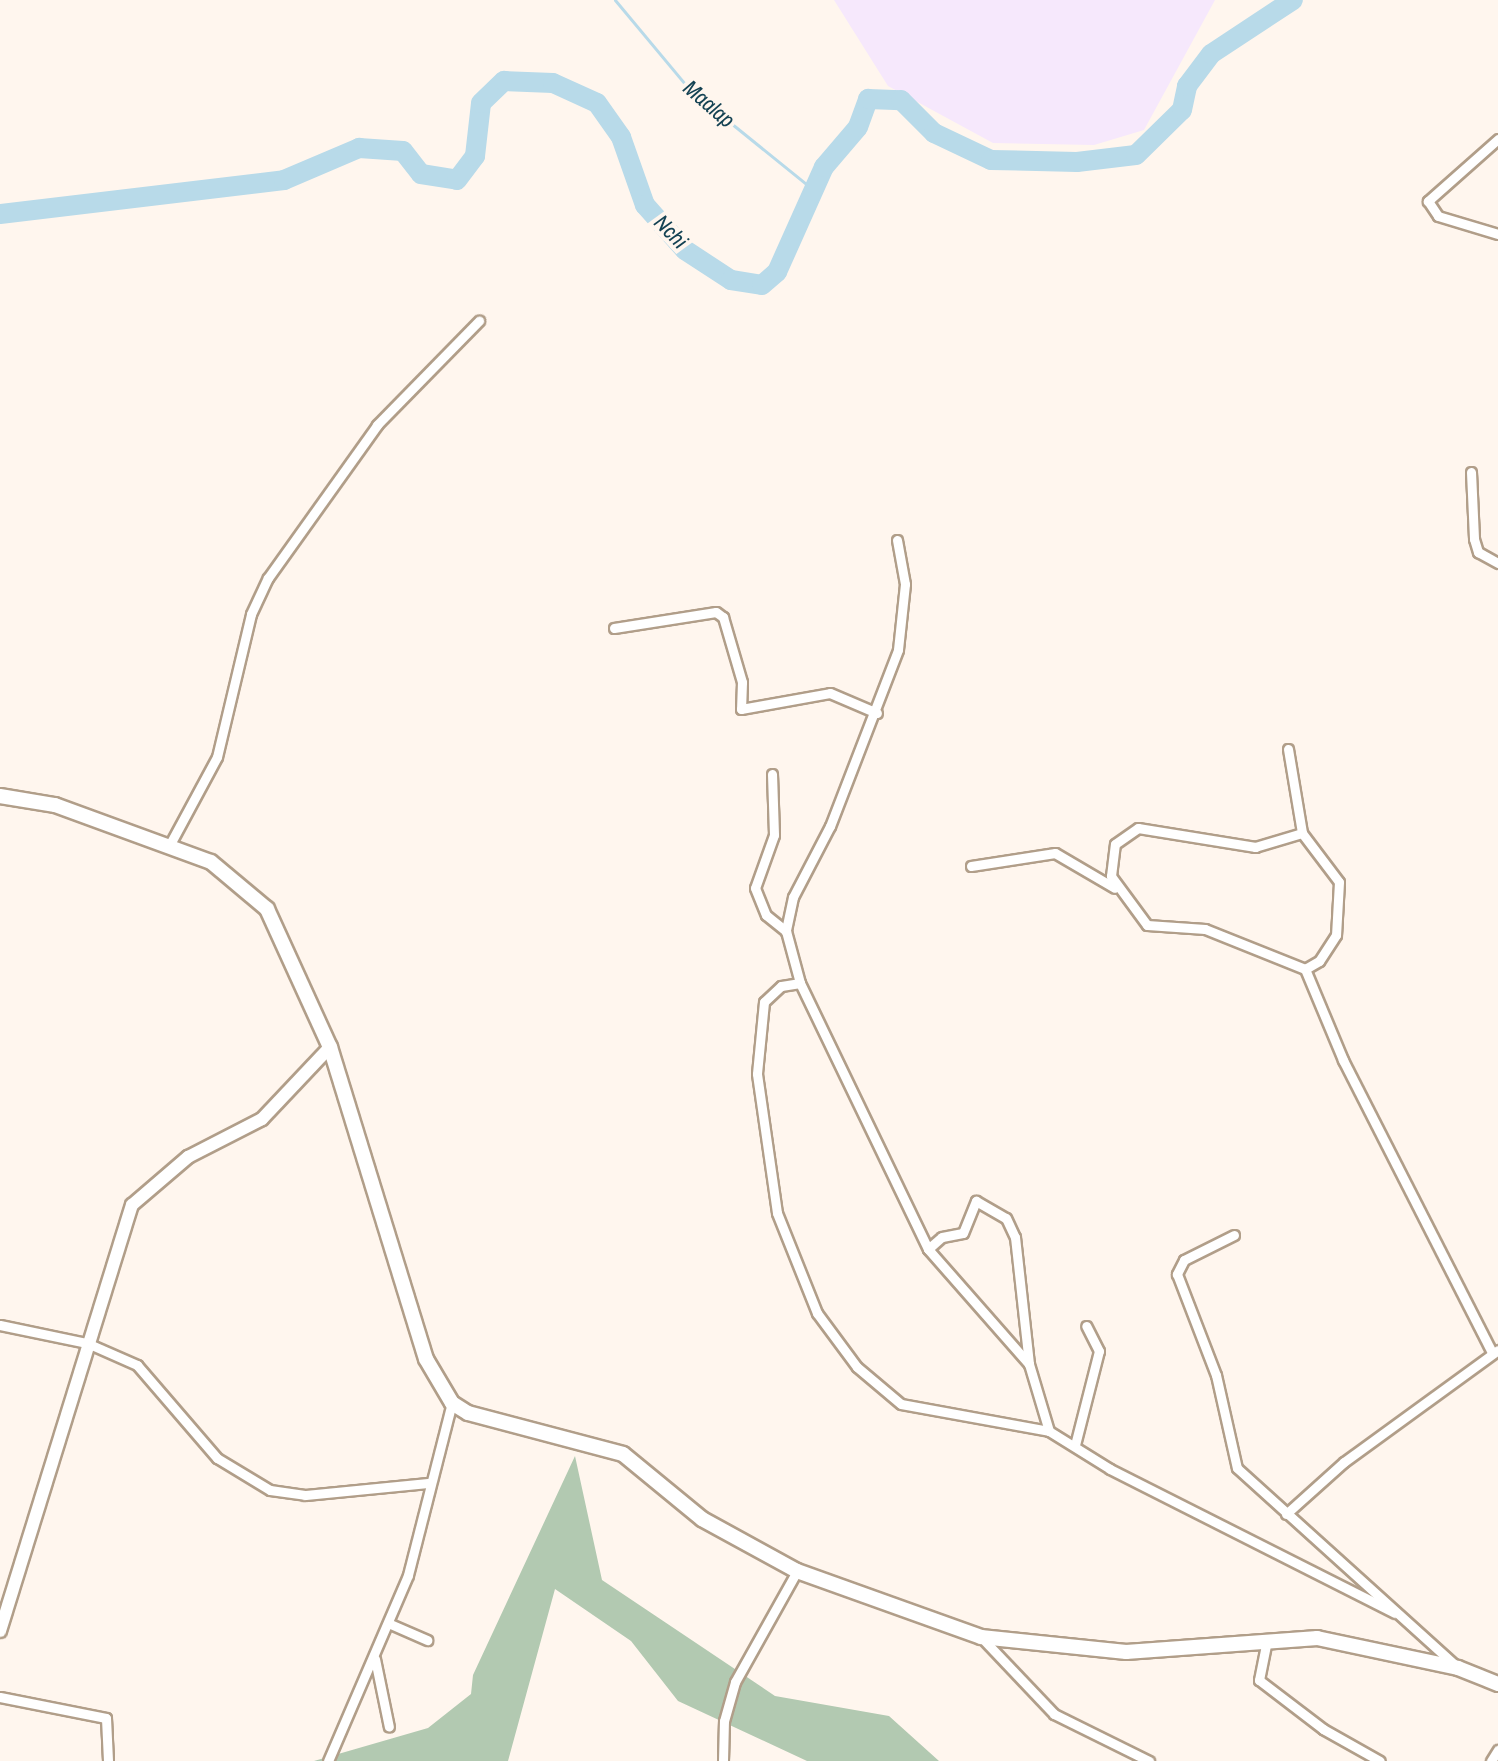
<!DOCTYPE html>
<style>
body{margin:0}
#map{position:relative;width:1498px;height:1761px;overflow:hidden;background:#fff6ee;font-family:"Archivo Narrow",sans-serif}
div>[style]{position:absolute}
.education>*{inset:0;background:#f6e8fc}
.forest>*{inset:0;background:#b2c9b1}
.stream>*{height:3px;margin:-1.5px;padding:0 1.5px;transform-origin:1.5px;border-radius:1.5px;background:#b8dae9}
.river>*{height:20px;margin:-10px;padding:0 10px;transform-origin:10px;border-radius:10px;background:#b8dae9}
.roads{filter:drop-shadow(2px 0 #b19e89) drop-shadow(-2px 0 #b19e89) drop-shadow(0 2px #b19e89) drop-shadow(0 -2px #b19e89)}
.minor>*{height:9px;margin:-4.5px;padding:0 4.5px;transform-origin:4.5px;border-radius:4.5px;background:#fff}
.tertiary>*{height:12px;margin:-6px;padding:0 6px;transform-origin:6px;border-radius:6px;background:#fff}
.secondary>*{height:14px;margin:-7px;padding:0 7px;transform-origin:7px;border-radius:7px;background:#fff}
span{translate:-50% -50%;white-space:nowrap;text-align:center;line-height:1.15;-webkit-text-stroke:8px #fff6ee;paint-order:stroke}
.water-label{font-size:22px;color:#144253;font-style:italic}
</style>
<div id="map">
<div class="education">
<i style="clip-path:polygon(834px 0,1215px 0,1144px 130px,1094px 145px,993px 143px,888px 86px)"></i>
</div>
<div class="forest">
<i style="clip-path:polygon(575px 1456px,602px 1580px,775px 1696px,889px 1716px,939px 1761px,807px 1761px,678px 1701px,631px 1641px,555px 1589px,508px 1761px,314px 1761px,428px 1728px,471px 1694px,473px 1675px)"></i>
</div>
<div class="stream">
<i style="left:615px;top:0;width:117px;rotate:50.2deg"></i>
<i style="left:690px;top:90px;width:164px;rotate:39deg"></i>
</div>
<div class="river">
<i style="left:0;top:214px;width:286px;rotate:-6.8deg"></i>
<i style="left:284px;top:180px;width:82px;rotate:-23.1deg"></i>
<i style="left:359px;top:148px;width:44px;rotate:3.9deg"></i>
<i style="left:403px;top:151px;width:29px;rotate:52deg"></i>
<i style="left:421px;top:174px;width:36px;rotate:9deg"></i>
<i style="left:457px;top:180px;width:30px;rotate:-53deg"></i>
<i style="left:475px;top:156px;width:53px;rotate:-83.5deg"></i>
<i style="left:481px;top:103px;width:32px;rotate:-44deg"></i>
<i style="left:504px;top:81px;width:49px;rotate:2.3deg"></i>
<i style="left:553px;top:83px;width:48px;rotate:24.4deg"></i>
<i style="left:597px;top:103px;width:42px;rotate:54.8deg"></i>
<i style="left:621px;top:137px;width:72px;rotate:70.6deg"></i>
<i style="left:645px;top:205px;width:60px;rotate:48.4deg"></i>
<i style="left:685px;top:250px;width:55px;rotate:33.1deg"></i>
<i style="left:731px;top:280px;width:31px;rotate:9deg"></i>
<i style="left:762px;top:285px;width:20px;rotate:-41deg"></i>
<i style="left:777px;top:272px;width:115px;rotate:-65.9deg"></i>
<i style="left:824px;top:167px;width:52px;rotate:-49.6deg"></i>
<i style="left:858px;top:127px;width:30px;rotate:-70deg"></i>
<i style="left:868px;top:99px;width:33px;rotate:2deg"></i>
<i style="left:901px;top:100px;width:47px;rotate:45deg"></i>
<i style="left:934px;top:133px;width:63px;rotate:25.3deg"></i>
<i style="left:991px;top:160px;width:86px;rotate:1.3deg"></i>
<i style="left:1077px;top:162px;width:59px;rotate:-6.8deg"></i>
<i style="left:1136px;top:155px;width:64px;rotate:-44.4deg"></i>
<i style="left:1182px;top:110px;width:25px;rotate:-78deg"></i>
<i style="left:1187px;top:86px;width:40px;rotate:-53deg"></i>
<i style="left:1211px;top:54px;width:98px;rotate:-33.4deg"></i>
</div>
<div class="roads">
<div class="minor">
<i style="left:1498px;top:139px;width:94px;rotate:138.5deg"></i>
<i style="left:1428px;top:201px;width:18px;rotate:56deg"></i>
<i style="left:1438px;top:216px;width:63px;rotate:16.7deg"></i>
<i style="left:1471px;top:472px;width:67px;rotate:87.4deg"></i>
<i style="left:1474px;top:539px;width:14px;rotate:73deg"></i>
<i style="left:1478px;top:552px;width:23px;rotate:29deg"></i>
<i style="left:897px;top:540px;width:45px;rotate:79.7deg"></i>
<i style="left:905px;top:584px;width:66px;rotate:96.1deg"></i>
<i style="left:898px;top:650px;width:189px;rotate:111.1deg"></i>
<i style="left:830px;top:826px;width:80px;rotate:117.5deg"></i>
<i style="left:793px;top:897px;width:35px;rotate:102deg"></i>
<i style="left:786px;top:931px;width:54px;rotate:74.9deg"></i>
<i style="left:800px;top:983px;width:295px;rotate:64.3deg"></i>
<i style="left:928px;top:1249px;width:153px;rotate:48.7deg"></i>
<i style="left:1029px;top:1364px;width:70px;rotate:73.4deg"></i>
<i style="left:1049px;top:1431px;width:72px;rotate:31.9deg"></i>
<i style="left:1110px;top:1469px;width:319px;rotate:26.8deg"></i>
<i style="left:614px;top:628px;width:103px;rotate:-8.9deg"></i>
<i style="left:716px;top:612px;width:9px;rotate:36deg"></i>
<i style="left:723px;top:617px;width:68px;rotate:73.7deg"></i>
<i style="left:742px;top:682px;width:27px;rotate:92deg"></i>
<i style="left:741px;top:709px;width:90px;rotate:-10.2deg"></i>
<i style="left:830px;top:693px;width:51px;rotate:23.1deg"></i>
<i style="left:1288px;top:749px;width:85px;rotate:80.5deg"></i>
<i style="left:1302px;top:833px;width:61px;rotate:52.9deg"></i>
<i style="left:1339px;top:882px;width:53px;rotate:93.2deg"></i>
<i style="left:1336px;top:935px;width:31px;rotate:123deg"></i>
<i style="left:1319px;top:961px;width:16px;rotate:150deg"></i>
<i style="left:1305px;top:969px;width:108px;rotate:-158.2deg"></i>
<i style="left:1205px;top:929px;width:58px;rotate:-176.1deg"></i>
<i style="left:1147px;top:925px;width:61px;rotate:-126.3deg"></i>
<i style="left:1111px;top:876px;width:32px;rotate:-83deg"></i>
<i style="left:1115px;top:844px;width:28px;rotate:-35deg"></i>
<i style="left:1138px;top:828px;width:119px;rotate:9.2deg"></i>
<i style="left:1255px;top:847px;width:49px;rotate:-16.6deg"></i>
<i style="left:772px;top:774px;width:61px;rotate:88.1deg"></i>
<i style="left:774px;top:835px;width:56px;rotate:109.7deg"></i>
<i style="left:755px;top:888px;width:29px;rotate:68deg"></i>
<i style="left:766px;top:915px;width:26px;rotate:39deg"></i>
<i style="left:169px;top:846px;width:101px;rotate:-61.7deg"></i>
<i style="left:217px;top:757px;width:147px;rotate:-76.6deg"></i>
<i style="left:251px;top:614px;width:40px;rotate:-65deg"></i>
<i style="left:268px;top:578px;width:188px;rotate:-54.5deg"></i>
<i style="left:377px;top:425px;width:146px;rotate:-45.6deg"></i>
<i style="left:971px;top:866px;width:85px;rotate:-8.8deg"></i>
<i style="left:1055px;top:853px;width:69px;rotate:30.3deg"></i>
<i style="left:1305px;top:969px;width:99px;rotate:67.3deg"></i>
<i style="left:1343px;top:1060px;width:329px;rotate:63deg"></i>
<i style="left:800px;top:983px;width:19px;rotate:171deg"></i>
<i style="left:781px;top:986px;width:23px;rotate:137deg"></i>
<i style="left:764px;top:1002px;width:72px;rotate:95.6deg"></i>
<i style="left:757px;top:1074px;width:140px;rotate:81.8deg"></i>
<i style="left:777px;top:1213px;width:108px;rotate:68.2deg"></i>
<i style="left:817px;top:1313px;width:67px;rotate:53.5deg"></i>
<i style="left:857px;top:1367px;width:57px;rotate:40.1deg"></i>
<i style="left:901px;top:1404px;width:150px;rotate:10.3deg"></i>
<i style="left:1234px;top:1235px;width:56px;rotate:153.4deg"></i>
<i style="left:1184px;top:1260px;width:16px;rotate:117deg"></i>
<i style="left:1177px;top:1274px;width:108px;rotate:68.9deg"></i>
<i style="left:1216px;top:1375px;width:95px;rotate:77.3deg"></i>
<i style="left:1237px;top:1468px;width:294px;rotate:42.1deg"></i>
<i style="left:928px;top:1249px;width:18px;rotate:-41deg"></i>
<i style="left:942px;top:1237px;width:21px;rotate:-11deg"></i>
<i style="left:963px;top:1233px;width:35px;rotate:-68deg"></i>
<i style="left:976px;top:1201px;width:34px;rotate:30deg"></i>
<i style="left:1006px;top:1218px;width:21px;rotate:65deg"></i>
<i style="left:1015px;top:1237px;width:128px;rotate:83.7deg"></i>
<i style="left:0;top:1325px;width:89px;rotate:11.7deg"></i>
<i style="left:87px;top:1343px;width:55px;rotate:23.7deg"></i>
<i style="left:137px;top:1365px;width:123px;rotate:49.3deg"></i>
<i style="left:217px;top:1458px;width:62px;rotate:31.1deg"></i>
<i style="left:270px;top:1490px;width:35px;rotate:8deg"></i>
<i style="left:305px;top:1495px;width:124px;rotate:-5.6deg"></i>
<i style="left:1075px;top:1445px;width:97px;rotate:-75.7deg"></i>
<i style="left:1099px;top:1351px;width:28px;rotate:-117deg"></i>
<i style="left:1286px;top:1514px;width:78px;rotate:-41.9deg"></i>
<i style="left:1344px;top:1462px;width:190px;rotate:-36deg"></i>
<i style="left:388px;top:1623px;width:43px;rotate:23.6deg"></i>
<i style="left:981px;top:1637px;width:106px;rotate:46.5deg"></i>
<i style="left:1054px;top:1714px;width:106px;rotate:26.3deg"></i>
<i style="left:1267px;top:1640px;width:41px;rotate:101.3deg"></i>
<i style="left:1259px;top:1680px;width:81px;rotate:37.4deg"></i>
<i style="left:1323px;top:1729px;width:65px;rotate:29.3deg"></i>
<i style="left:375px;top:1659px;width:69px;rotate:78.4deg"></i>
<i style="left:0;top:1697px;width:108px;rotate:11.2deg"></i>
<i style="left:106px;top:1718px;width:43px;rotate:87.3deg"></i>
<i style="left:328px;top:1761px;width:202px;rotate:-66.7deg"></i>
<i style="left:408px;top:1575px;width:178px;rotate:-75.7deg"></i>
<i style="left:723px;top:1761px;width:40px;rotate:-88.6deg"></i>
<i style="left:724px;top:1721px;width:41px;rotate:-74.2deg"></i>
<i style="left:735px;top:1682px;width:127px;rotate:-60.8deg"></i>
<i style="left:1491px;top:1761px;width:13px;rotate:-58deg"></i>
</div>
<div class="tertiary">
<i style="left:0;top:1631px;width:446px;rotate:-72.8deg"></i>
<i style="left:132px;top:1205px;width:74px;rotate:-40.6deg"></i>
<i style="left:188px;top:1157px;width:83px;rotate:-27.2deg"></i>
<i style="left:262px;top:1119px;width:99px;rotate:-46.6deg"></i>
</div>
<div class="secondary">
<i style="left:0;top:796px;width:56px;rotate:9.3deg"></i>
<i style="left:55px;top:805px;width:166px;rotate:20.1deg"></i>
<i style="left:211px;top:862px;width:73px;rotate:40deg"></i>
<i style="left:267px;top:909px;width:152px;rotate:65.5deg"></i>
<i style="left:330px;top:1047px;width:326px;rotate:72.9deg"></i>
<i style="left:426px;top:1359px;width:51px;rotate:59.4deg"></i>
<i style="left:452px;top:1403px;width:19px;rotate:32deg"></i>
<i style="left:468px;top:1413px;width:160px;rotate:14.8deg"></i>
<i style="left:623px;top:1454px;width:102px;rotate:39.4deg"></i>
<i style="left:702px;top:1519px;width:108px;rotate:28.7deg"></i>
<i style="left:797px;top:1571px;width:195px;rotate:19.7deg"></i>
<i style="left:981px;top:1637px;width:146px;rotate:5.9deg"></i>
<i style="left:1126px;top:1652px;width:192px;rotate:-4.2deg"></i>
<i style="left:1317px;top:1638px;width:144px;rotate:12deg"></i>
<i style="left:1458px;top:1668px;width:43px;rotate:21.8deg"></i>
</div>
</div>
<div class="water-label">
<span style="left:709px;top:104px;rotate:41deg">Maalap</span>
<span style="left:671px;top:232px;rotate:46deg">Nchi</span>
</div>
</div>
